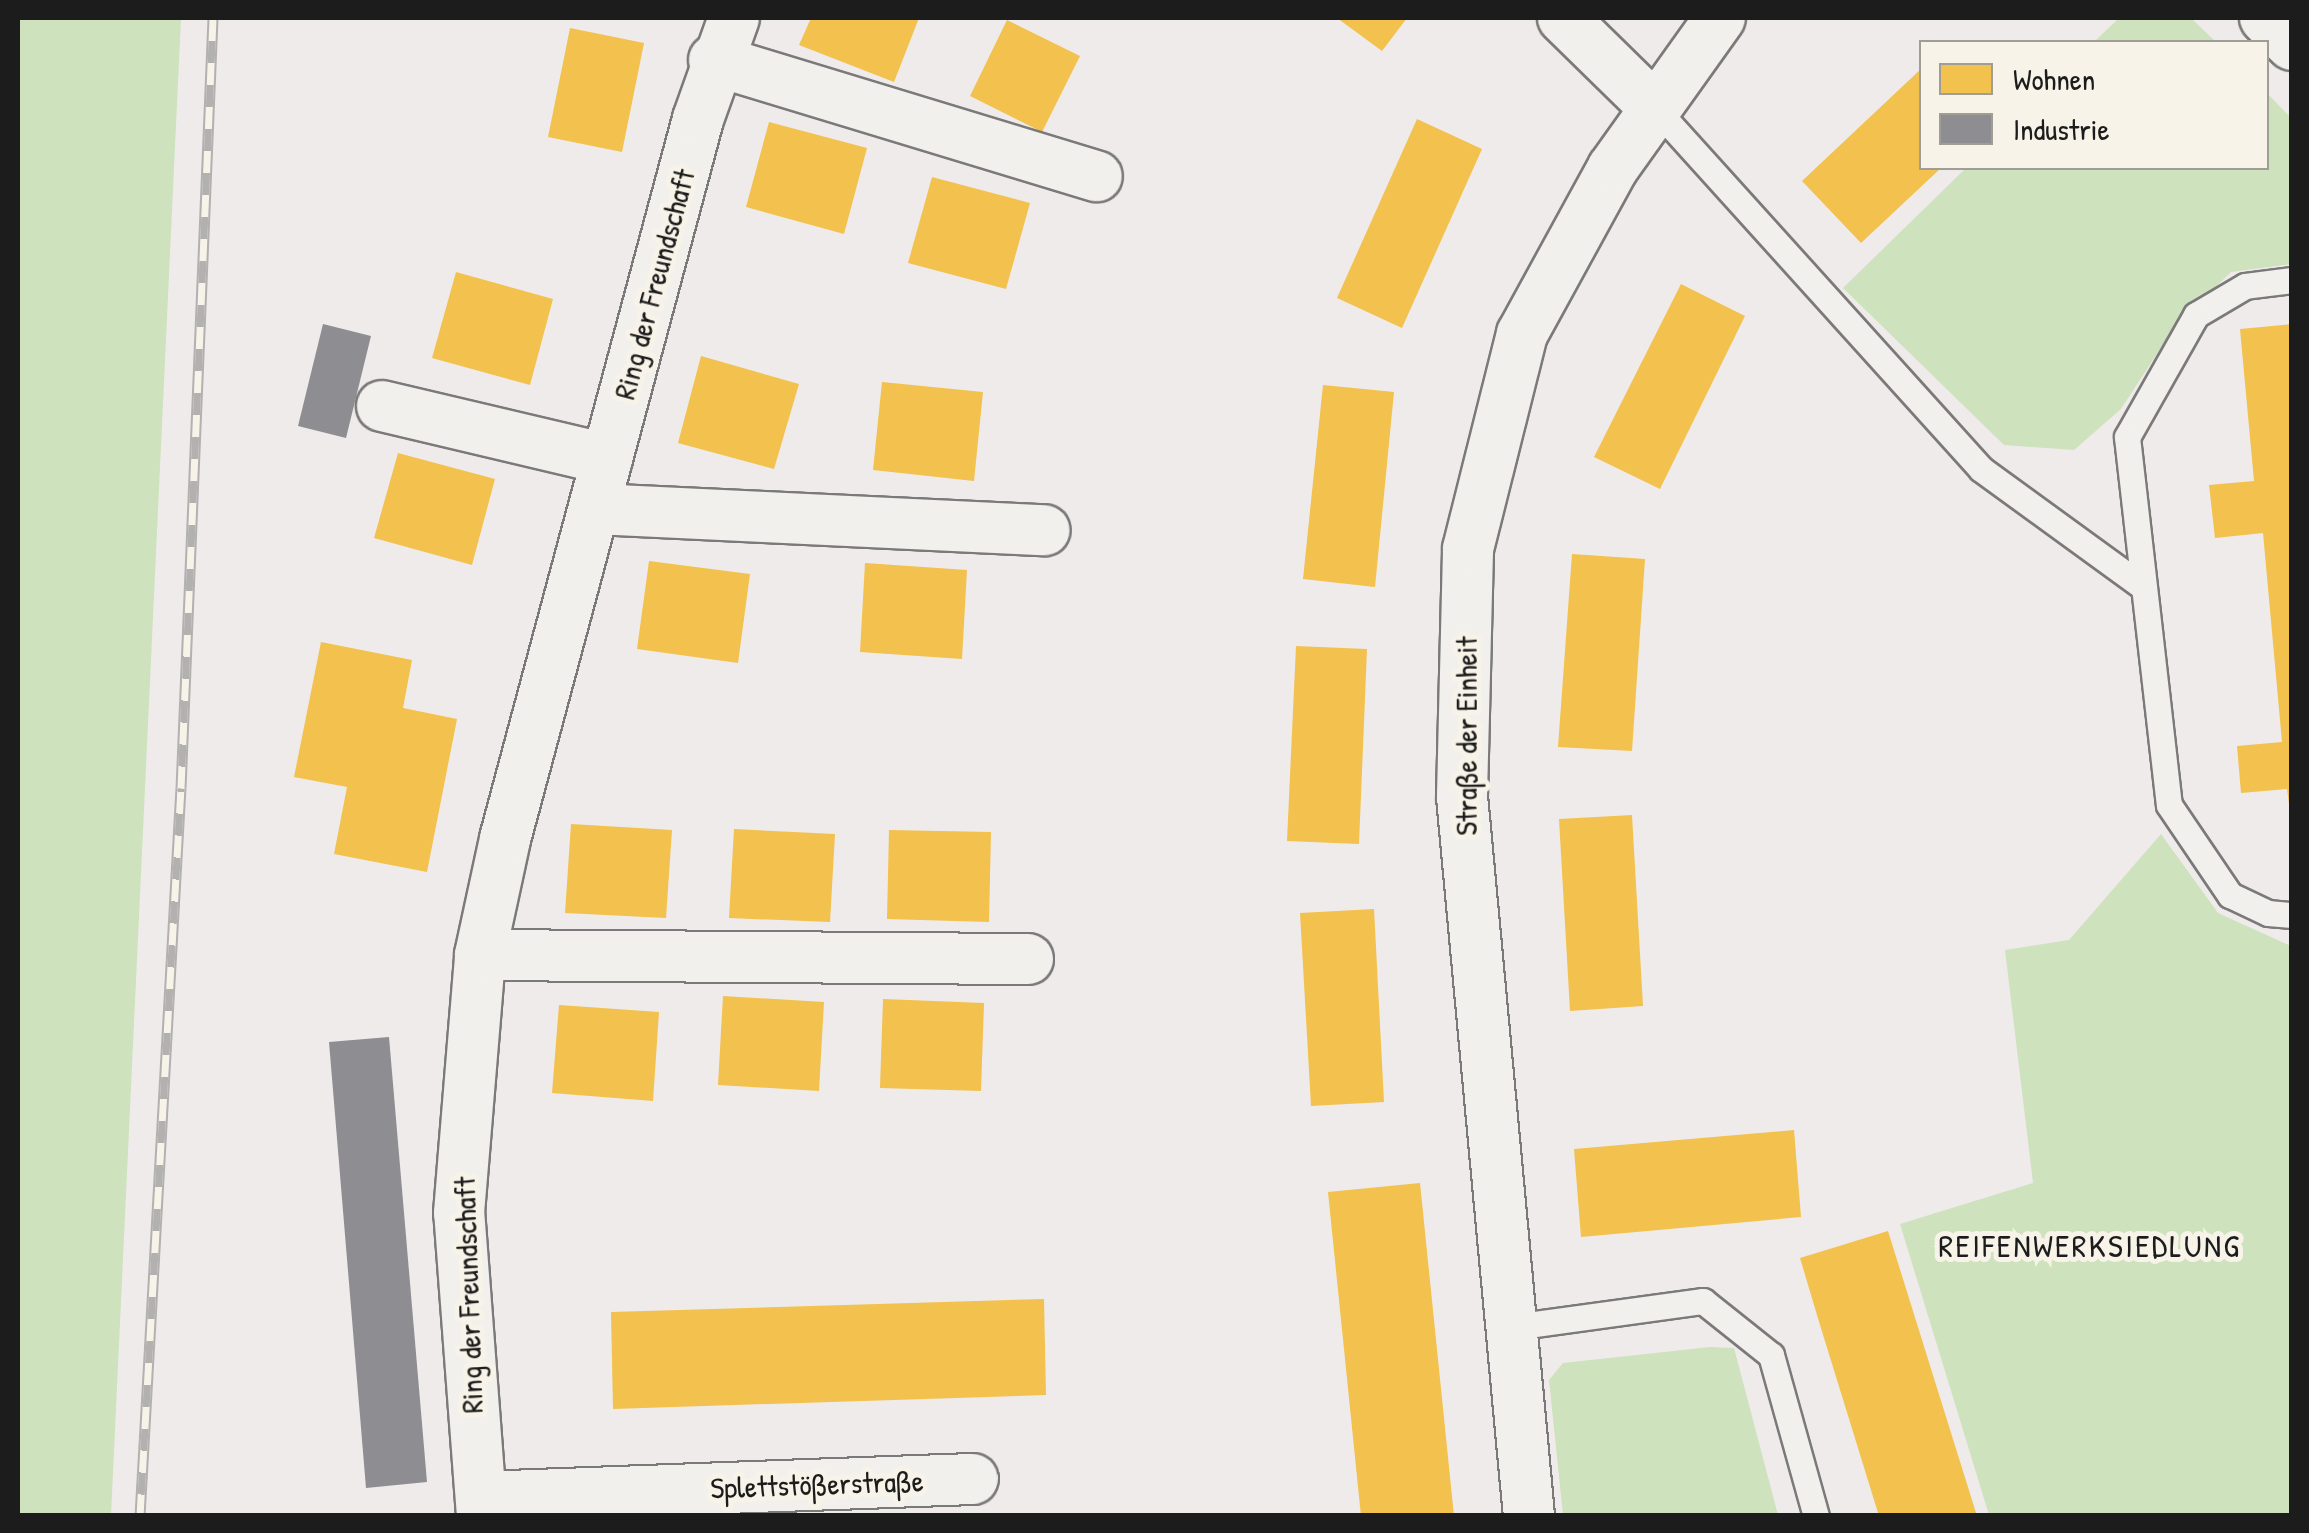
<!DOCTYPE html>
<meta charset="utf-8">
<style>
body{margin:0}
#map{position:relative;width:2309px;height:1533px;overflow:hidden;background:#efebeb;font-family:"Patrick Hand",sans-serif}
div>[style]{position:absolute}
.green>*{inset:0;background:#cde2bd}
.homes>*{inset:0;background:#f2c14e}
.industry>*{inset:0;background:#8d8d92}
.roads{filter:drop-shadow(2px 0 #7b7979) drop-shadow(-2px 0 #7b7979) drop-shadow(0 2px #7b7979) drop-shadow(0 -2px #7b7979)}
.lane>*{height:25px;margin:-12.5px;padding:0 12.5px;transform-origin:12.5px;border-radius:12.5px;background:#f2f0ed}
.street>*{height:50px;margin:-25px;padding:0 25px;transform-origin:25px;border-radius:25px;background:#f2f0ed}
.rail>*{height:11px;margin-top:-5.5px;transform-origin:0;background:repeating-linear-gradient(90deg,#f7f3e8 0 22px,#b3b1b0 0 44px);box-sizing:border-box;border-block:2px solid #b3b1b0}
span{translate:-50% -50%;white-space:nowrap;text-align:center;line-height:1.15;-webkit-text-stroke:10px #f7f3e8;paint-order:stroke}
.street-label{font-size:30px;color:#1c1c1c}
.neighbourhood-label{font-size:32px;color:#1c1c1c;letter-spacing:2.5px}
.frame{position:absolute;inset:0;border:20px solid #1c1c1c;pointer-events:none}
.legend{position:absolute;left:1919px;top:40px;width:350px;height:130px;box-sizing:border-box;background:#f7f3e8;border:2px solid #9f9d96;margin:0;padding:12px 18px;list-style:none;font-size:30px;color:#1c1c1c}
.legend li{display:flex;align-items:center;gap:20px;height:50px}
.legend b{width:50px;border:2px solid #9f9d96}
</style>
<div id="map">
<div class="green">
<i style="clip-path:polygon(18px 18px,181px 18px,111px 1515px,18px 1515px)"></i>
<i style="clip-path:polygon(2119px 18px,2191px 18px,2216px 42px,2094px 42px)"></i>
<i style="clip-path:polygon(2267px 93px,2291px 118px,2291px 264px,2231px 272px,2173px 329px,2121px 409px,2074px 450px,2004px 445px,1843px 288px,1966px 168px,2266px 168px)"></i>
<i style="clip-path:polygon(2161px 834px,2218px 913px,2291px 946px,2291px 1515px,1989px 1515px,1900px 1224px,2033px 1183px,2005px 950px,2069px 940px)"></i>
<i style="clip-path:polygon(1710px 1347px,1734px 1348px,1778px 1515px,1563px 1515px,1549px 1380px,1563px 1363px)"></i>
</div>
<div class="homes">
<i style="clip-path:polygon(811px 18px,919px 18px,894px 82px,799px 45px)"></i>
<i style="clip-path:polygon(1337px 18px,1407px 18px,1382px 51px)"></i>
<i style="clip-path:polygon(1007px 20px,1080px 56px,1042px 132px,970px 96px)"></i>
<i style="clip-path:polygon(570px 28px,644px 43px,622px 152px,548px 137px)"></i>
<i style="clip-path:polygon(1922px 68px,1922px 168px,1941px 168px,1861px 243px,1802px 181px)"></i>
<i style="clip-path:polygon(1417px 119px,1482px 149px,1402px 328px,1337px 298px)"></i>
<i style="clip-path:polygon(769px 122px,867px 148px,844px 234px,746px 207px)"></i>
<i style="clip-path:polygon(932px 177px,1030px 203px,1006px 289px,908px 263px)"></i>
<i style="clip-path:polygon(456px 272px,553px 299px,530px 385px,432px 358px)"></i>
<i style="clip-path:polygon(1681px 284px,1745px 316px,1660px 489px,1594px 457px)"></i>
<i style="clip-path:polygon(2292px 324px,2292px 804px,2289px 804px,2287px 789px,2241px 793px,2237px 746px,2282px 742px,2263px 533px,2215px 538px,2209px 485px,2254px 481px,2240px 329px)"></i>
<i style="clip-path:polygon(701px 356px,799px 384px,774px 469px,678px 443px)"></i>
<i style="clip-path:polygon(882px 382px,983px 392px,974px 481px,873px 470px)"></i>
<i style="clip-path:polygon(1323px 385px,1394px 392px,1375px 587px,1303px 579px)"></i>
<i style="clip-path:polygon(398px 453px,495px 479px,472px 565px,374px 538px)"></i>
<i style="clip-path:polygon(1572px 554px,1645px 559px,1632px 751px,1558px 747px)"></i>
<i style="clip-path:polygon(649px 561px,750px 574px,738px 663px,637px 649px)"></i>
<i style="clip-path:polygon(865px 563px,967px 570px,962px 659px,860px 652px)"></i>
<i style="clip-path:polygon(321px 642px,412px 660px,403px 708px,457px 719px,427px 872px,334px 854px,347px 787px,294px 777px)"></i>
<i style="clip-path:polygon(1296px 646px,1367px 649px,1359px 844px,1287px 841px)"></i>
<i style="clip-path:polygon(1632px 815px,1643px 1006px,1570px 1011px,1559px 819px)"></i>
<i style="clip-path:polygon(571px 824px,672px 830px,666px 918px,565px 913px)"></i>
<i style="clip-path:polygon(734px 829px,835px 834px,830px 922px,729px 918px)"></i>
<i style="clip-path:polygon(889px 830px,991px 832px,989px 922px,887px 919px)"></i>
<i style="clip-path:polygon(1374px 909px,1384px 1102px,1311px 1106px,1300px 913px)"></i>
<i style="clip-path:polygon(723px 996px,824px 1002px,819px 1091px,718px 1085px)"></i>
<i style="clip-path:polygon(883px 999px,984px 1003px,981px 1091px,880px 1088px)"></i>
<i style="clip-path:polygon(559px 1005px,659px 1012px,653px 1101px,552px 1093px)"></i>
<i style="clip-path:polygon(1794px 1130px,1801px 1217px,1581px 1237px,1574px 1149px)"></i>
<i style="clip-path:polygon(1420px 1183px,1454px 1516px,1361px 1516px,1328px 1192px)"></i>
<i style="clip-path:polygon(1888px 1231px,1977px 1516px,1879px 1516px,1820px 1325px,1800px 1258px)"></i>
<i style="clip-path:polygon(1044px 1299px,1046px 1395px,613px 1409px,611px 1312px)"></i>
</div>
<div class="industry">
<i style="clip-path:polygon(323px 324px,371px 336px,346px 438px,298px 426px)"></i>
<i style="clip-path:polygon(389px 1037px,427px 1482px,366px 1488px,329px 1042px)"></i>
</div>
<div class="roads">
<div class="lane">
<i style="left:1655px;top:108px;width:486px;rotate:47.9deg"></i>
<i style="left:1981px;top:469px;width:199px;rotate:36deg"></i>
<i style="left:2292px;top:280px;width:47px;rotate:172.7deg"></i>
<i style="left:2245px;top:286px;width:57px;rotate:149.4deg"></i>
<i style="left:2196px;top:315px;width:140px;rotate:119.5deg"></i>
<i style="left:2127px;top:437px;width:370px;rotate:83.5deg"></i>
<i style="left:2169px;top:805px;width:109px;rotate:55.9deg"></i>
<i style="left:2230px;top:895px;width:42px;rotate:25.3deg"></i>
<i style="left:2268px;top:913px;width:24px;rotate:5deg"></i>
<i style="left:1513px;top:1327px;width:192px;rotate:-7.8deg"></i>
<i style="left:1703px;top:1301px;width:87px;rotate:38.5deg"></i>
<i style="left:1771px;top:1355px;width:167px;rotate:74.4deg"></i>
</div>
<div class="street">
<i style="left:1563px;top:18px;width:129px;rotate:44.4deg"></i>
<i style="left:2265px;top:18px;width:38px;rotate:45deg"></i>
<i style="left:714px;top:60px;width:400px;rotate:16.9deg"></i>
<i style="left:382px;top:406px;width:231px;rotate:13.3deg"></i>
<i style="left:594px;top:509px;width:451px;rotate:2.7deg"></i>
<i style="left:480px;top:955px;width:548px;rotate:0.42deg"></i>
<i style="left:481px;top:1497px;width:492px;rotate:-2.1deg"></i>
<i style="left:482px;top:1516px;width:304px;rotate:-94.3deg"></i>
<i style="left:459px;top:1213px;width:259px;rotate:-85.3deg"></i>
<i style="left:480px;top:955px;width:119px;rotate:-77.8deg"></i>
<i style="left:505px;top:839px;width:745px;rotate:-74.99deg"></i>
<i style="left:698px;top:119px;width:107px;rotate:-70.4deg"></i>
<i style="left:1529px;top:1516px;width:723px;rotate:-95.32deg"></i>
<i style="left:1462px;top:796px;width:247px;rotate:-88.6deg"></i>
<i style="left:1468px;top:549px;width:222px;rotate:-75.9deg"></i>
<i style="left:1522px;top:334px;width:189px;rotate:-61.3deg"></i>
<i style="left:1613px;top:168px;width:184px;rotate:-54.5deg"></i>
</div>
</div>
<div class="rail">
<i style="left:140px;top:1516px;width:729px;rotate:-86.78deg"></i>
<i style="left:181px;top:788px;width:771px;rotate:-87.62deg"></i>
</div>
<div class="street-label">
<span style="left:654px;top:284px;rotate:-75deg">Ring der Freundschaft</span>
<span style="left:1466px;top:736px;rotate:-90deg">Straße der Einheit</span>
<span style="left:468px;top:1295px;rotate:-92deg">Ring der Freundschaft</span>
<span style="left:817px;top:1484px;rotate:-2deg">Splettstößerstraße</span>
</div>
<div class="neighbourhood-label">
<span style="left:2090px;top:1246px">REIFENWERKSIEDLUNG</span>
</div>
<div class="frame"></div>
<ul class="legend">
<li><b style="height:28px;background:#f2c14e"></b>Wohnen</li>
<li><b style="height:28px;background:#8d8d92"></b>Industrie</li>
</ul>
</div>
